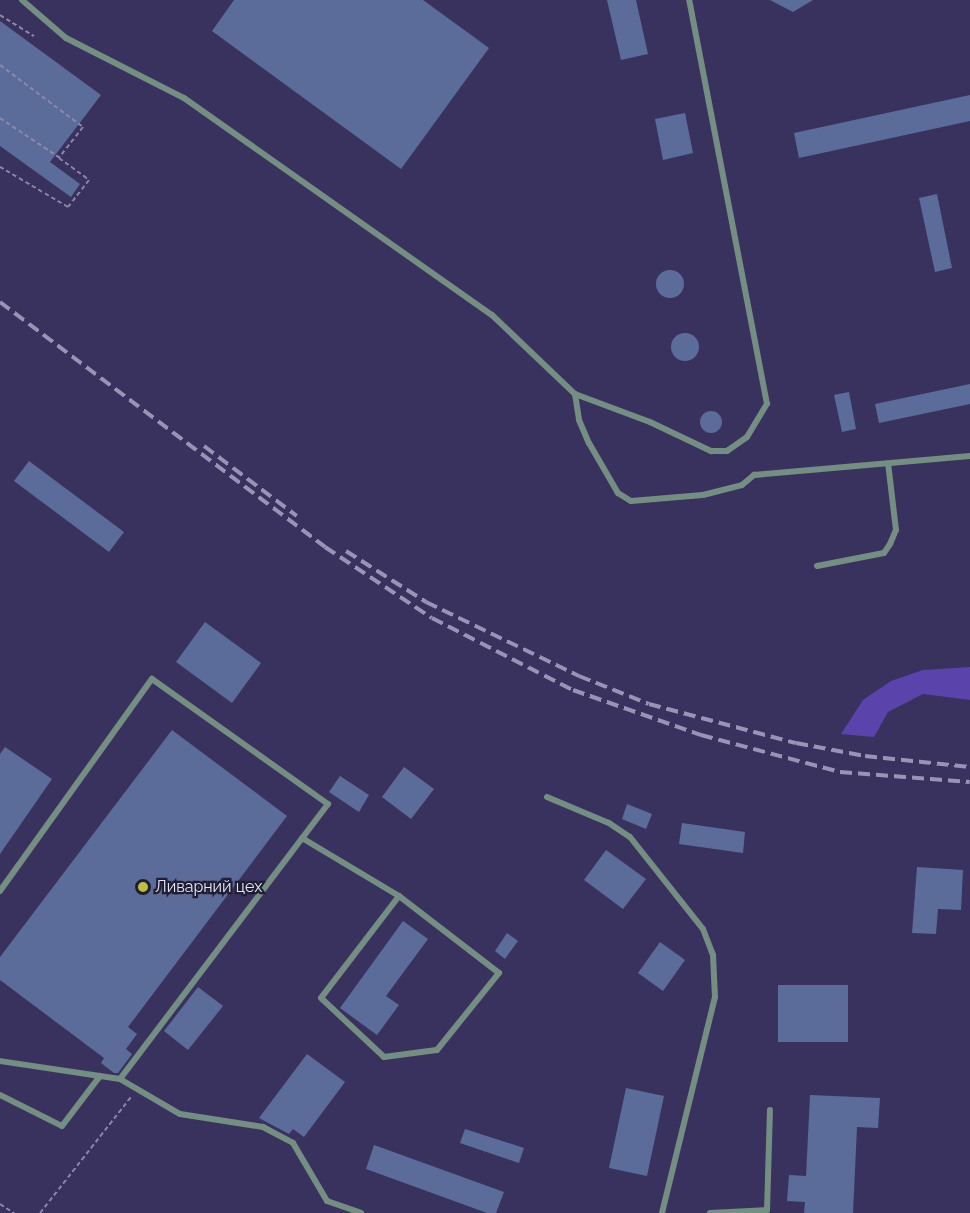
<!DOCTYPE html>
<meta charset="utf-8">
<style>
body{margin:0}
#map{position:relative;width:970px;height:1213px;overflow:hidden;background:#39325e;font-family:Raleway,sans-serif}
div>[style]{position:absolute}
.green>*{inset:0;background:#5a44ab}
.building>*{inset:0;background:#5c6c9a}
.round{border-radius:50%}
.path>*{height:2px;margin-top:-1px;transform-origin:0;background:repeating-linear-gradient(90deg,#8b86ab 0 4.5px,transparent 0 7.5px)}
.lane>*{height:6px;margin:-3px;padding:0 3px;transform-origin:3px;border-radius:3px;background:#748e83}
.rail>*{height:4px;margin-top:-2px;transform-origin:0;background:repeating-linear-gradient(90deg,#9894b7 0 12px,transparent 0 18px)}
.dots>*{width:16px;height:16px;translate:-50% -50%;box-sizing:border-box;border:3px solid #201e32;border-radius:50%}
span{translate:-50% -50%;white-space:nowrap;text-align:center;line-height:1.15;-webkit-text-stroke:4.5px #201e32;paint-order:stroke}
.poi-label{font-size:16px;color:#e5e3ff}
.left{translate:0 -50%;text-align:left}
</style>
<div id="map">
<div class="green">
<i style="clip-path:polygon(970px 667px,970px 700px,923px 694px,888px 712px,874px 737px,841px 734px,863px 700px,891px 681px,923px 670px)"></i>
</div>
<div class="building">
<i style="clip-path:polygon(234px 0,423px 0,489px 48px,401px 169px,212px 31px)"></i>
<i style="clip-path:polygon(607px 0,636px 0,648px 54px,621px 60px)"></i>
<i style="clip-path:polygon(770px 0,813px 0,793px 12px)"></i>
<i style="clip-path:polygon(0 21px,101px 95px,50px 162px,80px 184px,71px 197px,0 146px)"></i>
<i style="clip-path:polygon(970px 95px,970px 121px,799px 158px,794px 133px)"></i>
<i style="clip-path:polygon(685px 113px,693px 153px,663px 160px,655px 119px)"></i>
<i style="clip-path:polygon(937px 194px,952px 268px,935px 272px,919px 198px)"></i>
<i class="round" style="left:656px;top:270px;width:28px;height:28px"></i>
<i class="round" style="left:671px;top:333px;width:28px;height:28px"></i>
<i style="clip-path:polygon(970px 384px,970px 404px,879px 423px,875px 404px)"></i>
<i style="clip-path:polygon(849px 392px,856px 429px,842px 432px,834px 395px)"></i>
<i class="round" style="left:700px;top:411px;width:22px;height:22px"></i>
<i style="clip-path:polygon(29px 461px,124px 532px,109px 552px,14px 481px)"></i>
<i style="clip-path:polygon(205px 622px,261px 663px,232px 703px,176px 662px)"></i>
<i style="clip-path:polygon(172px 730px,287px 816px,128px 1027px,137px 1034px,126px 1049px,132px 1054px,118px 1073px,114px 1073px,101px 1063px,104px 1058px,0 980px,0 957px)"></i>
<i style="clip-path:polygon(5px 747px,52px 779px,0 854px,0 754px)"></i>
<i style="clip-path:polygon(404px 767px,434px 789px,411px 819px,382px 797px)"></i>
<i style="clip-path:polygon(340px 776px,369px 795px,359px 812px,329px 792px)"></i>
<i style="clip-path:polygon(627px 804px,652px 814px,646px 829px,622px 819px)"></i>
<i style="clip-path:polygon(682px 823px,745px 832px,743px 853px,679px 844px)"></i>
<i style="clip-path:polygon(606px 850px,646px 879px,623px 909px,584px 880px)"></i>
<i style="clip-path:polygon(917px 867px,963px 870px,961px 910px,938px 909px,936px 934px,912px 933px)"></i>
<i style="clip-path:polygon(403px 921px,428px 939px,386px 996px,399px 1005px,377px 1035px,340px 1008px)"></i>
<i style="clip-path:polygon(507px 933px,518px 941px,505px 959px,495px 951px)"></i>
<i style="clip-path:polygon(660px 942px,685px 960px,663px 991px,638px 973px)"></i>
<i style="clip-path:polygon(778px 985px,848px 985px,848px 1042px,778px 1042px)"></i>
<i style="clip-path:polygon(198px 987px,223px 1006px,188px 1050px,164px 1031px)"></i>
<i style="clip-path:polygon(307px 1054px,345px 1082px,304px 1137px,293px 1129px,289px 1134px,259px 1118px)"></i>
<i style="clip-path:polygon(626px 1088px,664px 1096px,647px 1176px,609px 1168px)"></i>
<i style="clip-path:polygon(810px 1095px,880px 1098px,878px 1128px,857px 1127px,853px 1213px,804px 1213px,805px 1202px,787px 1201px,789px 1175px,806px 1176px)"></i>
<i style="clip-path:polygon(465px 1129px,524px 1148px,519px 1163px,460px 1143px)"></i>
<i style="clip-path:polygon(374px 1145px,504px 1192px,496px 1213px,487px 1213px,366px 1169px)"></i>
</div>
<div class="path">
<i style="left:0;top:15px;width:40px;rotate:32deg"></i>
<i style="left:0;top:65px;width:104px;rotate:36.8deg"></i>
<i style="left:83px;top:127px;width:39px;rotate:128deg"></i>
<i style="left:59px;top:158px;width:37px;rotate:36deg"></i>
<i style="left:89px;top:180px;width:34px;rotate:128deg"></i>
<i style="left:68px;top:207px;width:79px;rotate:-149.5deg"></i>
<i style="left:0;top:118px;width:72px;rotate:33.7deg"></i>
<i style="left:0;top:1204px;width:17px;rotate:33deg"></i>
<i style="left:40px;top:1213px;width:147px;rotate:-51.9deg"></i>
</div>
<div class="lane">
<i style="left:22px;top:0;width:58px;rotate:40.8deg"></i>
<i style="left:66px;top:38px;width:132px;rotate:27deg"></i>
<i style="left:184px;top:98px;width:377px;rotate:35.2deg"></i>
<i style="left:492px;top:315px;width:115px;rotate:43.6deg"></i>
<i style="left:575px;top:394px;width:26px;rotate:81deg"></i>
<i style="left:579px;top:420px;width:25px;rotate:67deg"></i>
<i style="left:589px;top:443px;width:58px;rotate:59.9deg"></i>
<i style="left:618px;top:493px;width:15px;rotate:32deg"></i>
<i style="left:631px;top:501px;width:72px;rotate:-4.8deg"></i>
<i style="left:703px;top:495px;width:40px;rotate:-14.4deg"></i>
<i style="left:742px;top:485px;width:16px;rotate:-40deg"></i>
<i style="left:754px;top:475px;width:217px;rotate:-5deg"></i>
<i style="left:575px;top:394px;width:80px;rotate:20.5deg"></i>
<i style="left:650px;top:422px;width:68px;rotate:25.4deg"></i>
<i style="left:711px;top:451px;width:16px"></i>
<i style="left:727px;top:451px;width:24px;rotate:-35deg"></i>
<i style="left:747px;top:437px;width:39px;rotate:-59deg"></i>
<i style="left:767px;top:404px;width:411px;rotate:-100.9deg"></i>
<i style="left:817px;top:566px;width:68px;rotate:-11deg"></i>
<i style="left:884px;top:553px;width:11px;rotate:-56deg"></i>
<i style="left:890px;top:544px;width:15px;rotate:-67deg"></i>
<i style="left:896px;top:530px;width:67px;rotate:-96.8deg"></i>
<i style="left:547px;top:797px;width:67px;rotate:22.8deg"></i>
<i style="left:609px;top:823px;width:25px;rotate:34deg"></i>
<i style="left:630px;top:837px;width:117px;rotate:51.6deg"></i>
<i style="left:703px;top:929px;width:28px;rotate:69deg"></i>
<i style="left:713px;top:955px;width:42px;rotate:87.3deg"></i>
<i style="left:715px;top:997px;width:222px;rotate:103.8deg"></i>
<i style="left:302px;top:838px;width:113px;rotate:30.9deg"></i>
<i style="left:399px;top:896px;width:128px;rotate:127.4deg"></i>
<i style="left:321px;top:998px;width:86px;rotate:43.1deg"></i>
<i style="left:384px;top:1057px;width:53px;rotate:-7.5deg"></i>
<i style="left:437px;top:1050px;width:99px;rotate:-51.2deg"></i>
<i style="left:499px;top:973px;width:126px;rotate:-142.4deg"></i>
<i style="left:0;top:891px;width:261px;rotate:-54.4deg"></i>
<i style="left:152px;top:679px;width:216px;rotate:35.4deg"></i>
<i style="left:328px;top:804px;width:345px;rotate:127.1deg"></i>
<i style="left:120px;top:1079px;width:121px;rotate:-171.5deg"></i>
<i style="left:120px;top:1079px;width:69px;rotate:30.3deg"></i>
<i style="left:180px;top:1114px;width:84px;rotate:8.9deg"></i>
<i style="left:263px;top:1127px;width:34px;rotate:28deg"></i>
<i style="left:293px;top:1143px;width:67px;rotate:59.6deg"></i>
<i style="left:327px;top:1201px;width:36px;rotate:19deg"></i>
<i style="left:0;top:1095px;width:69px;rotate:26.6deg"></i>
<i style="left:62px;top:1126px;width:63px;rotate:-52.8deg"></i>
<i style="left:710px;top:1213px;width:57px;rotate:-3deg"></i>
<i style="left:767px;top:1210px;width:100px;rotate:-88.3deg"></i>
</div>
<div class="rail">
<i style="left:0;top:302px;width:407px;rotate:37deg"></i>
<i style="left:325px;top:547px;width:128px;rotate:33.6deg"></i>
<i style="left:432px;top:618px;width:158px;rotate:27.1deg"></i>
<i style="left:573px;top:690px;width:136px;rotate:19.4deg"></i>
<i style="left:701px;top:735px;width:144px;rotate:14.9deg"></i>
<i style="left:840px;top:772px;width:130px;rotate:4.4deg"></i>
<i style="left:204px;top:446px;width:116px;rotate:37deg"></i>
<i style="left:346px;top:551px;width:95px;rotate:32.5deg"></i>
<i style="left:426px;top:602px;width:170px;rotate:25.8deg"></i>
<i style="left:579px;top:676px;width:75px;rotate:21.8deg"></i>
<i style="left:649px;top:704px;width:152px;rotate:14.9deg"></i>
<i style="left:796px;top:743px;width:70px;rotate:10.7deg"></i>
<i style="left:865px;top:756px;width:106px;rotate:6deg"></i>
</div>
<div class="dots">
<i style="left:143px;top:887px;background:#c0be41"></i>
</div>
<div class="poi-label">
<span class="left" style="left:155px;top:887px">Ливарний цех</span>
</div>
</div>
